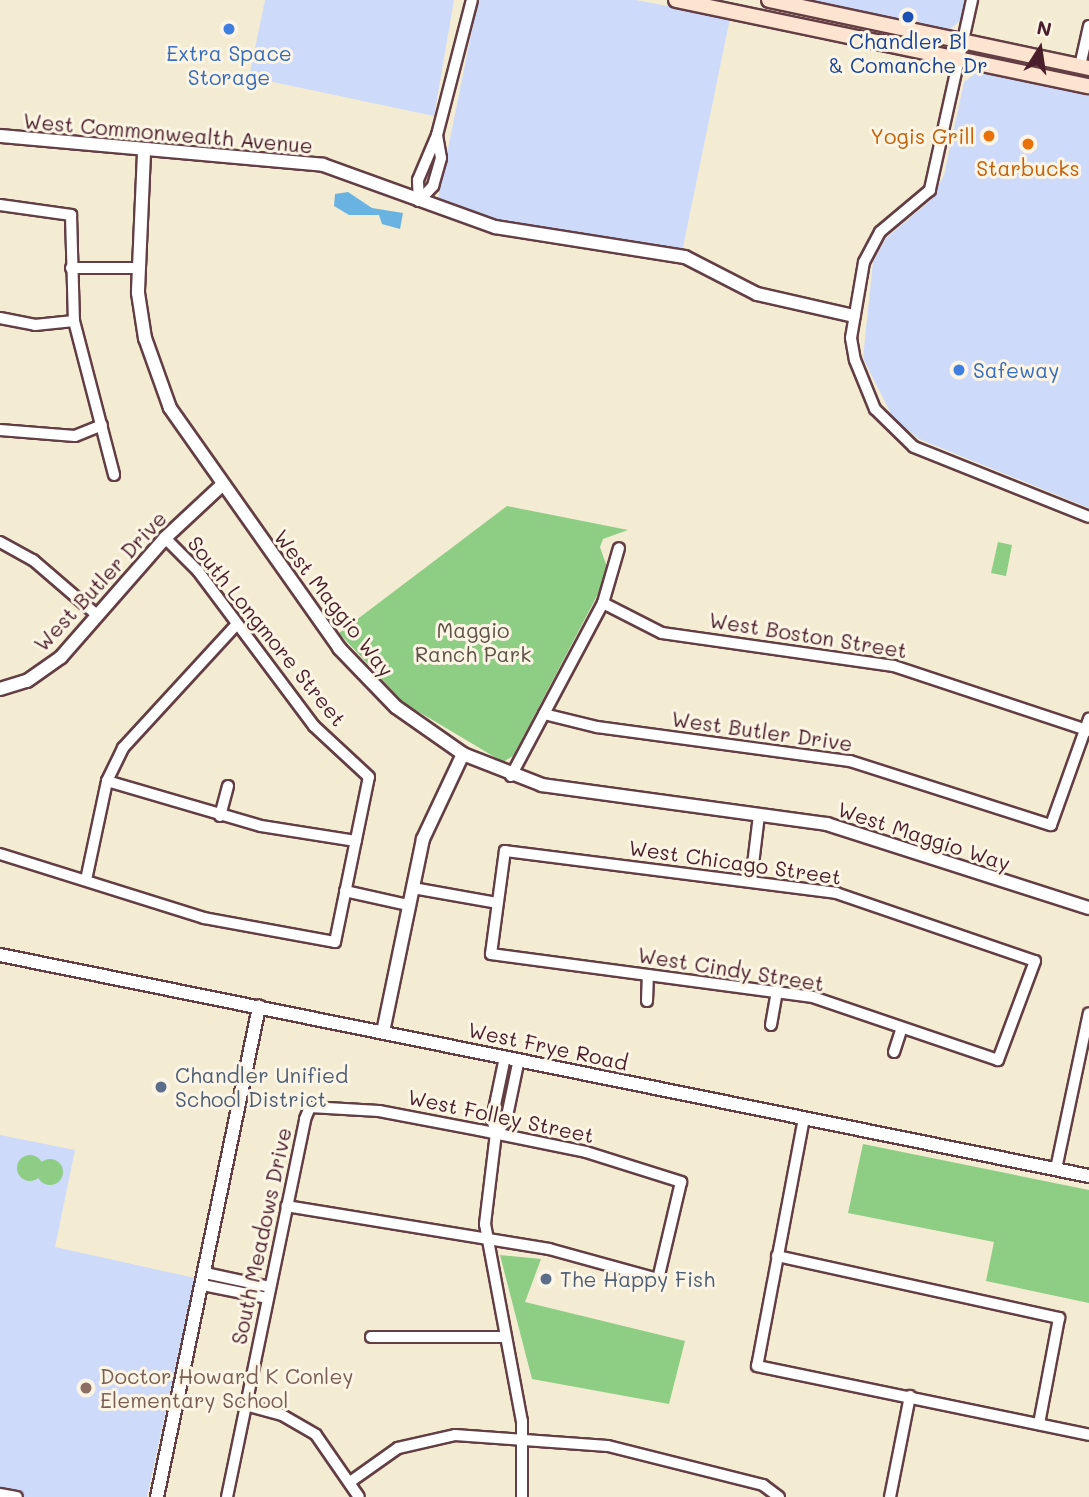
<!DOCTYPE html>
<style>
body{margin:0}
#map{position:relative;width:1089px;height:1497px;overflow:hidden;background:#f3ecd2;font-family:Mali,sans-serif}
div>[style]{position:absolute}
.built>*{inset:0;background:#cedafa}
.green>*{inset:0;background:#8dcd84}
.round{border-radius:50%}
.water>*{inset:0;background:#68b3e1}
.roads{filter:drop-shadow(2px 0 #633e44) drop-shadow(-2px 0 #633e44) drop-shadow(0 2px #633e44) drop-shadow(0 -2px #633e44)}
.minor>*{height:10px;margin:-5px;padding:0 5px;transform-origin:5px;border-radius:5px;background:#fff}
.tertiary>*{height:12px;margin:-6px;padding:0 6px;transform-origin:6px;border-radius:6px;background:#fff}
.secondary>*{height:14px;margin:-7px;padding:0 7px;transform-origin:7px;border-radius:7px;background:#fde4d1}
.dots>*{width:19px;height:19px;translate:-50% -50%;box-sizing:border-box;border:4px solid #fcf5e5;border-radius:50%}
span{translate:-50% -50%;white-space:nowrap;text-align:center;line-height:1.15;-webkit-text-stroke:6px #fcf5e5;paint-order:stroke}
.transit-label{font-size:21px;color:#164399}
.shop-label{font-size:21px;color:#366cbe}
.left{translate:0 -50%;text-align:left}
.street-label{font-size:21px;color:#4a1f2b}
.food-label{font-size:21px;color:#c56008}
.right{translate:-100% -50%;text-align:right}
.park-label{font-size:21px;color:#5e5346}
.service-label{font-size:21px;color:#4e5e75}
.education-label{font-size:21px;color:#785e54}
.north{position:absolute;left:1005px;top:14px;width:70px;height:70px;-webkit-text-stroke:5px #fcf5e5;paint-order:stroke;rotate:12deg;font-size:19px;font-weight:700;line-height:28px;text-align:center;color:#4a1f2b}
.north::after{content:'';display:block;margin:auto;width:24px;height:32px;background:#4a1f2b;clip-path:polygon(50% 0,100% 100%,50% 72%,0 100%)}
</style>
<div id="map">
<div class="built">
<i style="clip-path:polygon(265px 0,454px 0,434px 116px,249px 77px)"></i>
<i style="clip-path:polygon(478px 0,636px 0,730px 18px,682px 252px,507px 223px,438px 198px)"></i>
<i style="clip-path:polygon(809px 0,965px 0,961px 20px,950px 29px)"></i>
<i style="clip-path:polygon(977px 72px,1089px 95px,1089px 508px,919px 439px,893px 418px,863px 358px,873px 262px,886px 238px,930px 201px,944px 175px,964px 82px)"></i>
<i style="clip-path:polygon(0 1135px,75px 1150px,55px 1247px,195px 1278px,147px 1497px,0 1497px)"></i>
</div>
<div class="green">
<i style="clip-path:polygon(507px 506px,628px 530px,603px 539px,600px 547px,609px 573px,513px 756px,503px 762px,404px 703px,339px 633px)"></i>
<i style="clip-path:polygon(998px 542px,1012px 545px,1006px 576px,991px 573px)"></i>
<i style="clip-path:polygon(863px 1144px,1089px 1190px,1089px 1303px,986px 1281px,994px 1242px,848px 1213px)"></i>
<i class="round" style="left:17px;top:1155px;width:26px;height:26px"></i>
<i class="round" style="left:37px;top:1159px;width:26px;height:26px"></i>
<i style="clip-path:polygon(500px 1255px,541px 1259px,525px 1302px,685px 1341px,669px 1404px,532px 1379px)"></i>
</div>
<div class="water">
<i style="clip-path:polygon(348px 192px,372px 208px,403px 213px,400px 229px,382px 224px,379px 215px,349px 215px,334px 206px,335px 194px)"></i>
</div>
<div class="roads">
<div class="minor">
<i style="left:972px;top:0;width:195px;rotate:102.5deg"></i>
<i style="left:930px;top:190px;width:65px;rotate:140deg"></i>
<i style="left:880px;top:232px;width:34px;rotate:118deg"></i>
<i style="left:864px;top:262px;width:77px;rotate:99.7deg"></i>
<i style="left:851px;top:338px;width:22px;rotate:80deg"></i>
<i style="left:855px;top:360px;width:53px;rotate:67.8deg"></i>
<i style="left:875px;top:409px;width:54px;rotate:44.3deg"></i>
<i style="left:914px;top:447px;width:188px;rotate:21.8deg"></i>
<i style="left:1080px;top:66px;width:41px;rotate:-77.3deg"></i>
<i style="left:419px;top:201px;width:21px;rotate:-47deg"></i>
<i style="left:433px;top:186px;width:29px;rotate:-74deg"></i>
<i style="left:441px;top:158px;width:23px;rotate:-100deg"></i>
<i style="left:437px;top:135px;width:139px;rotate:-75.5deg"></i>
<i style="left:419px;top:201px;width:21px;rotate:-93deg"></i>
<i style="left:418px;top:180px;width:49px;rotate:-67.1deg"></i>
<i style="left:0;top:205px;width:72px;rotate:8deg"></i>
<i style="left:71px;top:215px;width:106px;rotate:88.4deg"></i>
<i style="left:74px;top:321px;width:159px;rotate:75.4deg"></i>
<i style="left:71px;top:268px;width:65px"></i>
<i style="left:0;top:318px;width:36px;rotate:11deg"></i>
<i style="left:35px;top:325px;width:39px;rotate:-6deg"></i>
<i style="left:0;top:430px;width:75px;rotate:4.6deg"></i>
<i style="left:75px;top:436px;width:29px;rotate:-22deg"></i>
<i style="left:0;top:542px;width:38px;rotate:29deg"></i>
<i style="left:33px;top:560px;width:84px;rotate:40.7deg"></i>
<i style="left:603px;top:603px;width:66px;rotate:27deg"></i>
<i style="left:662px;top:633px;width:234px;rotate:8.1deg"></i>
<i style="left:894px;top:666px;width:206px;rotate:18.4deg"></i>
<i style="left:544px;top:714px;width:55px;rotate:13.8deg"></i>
<i style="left:597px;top:727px;width:255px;rotate:7.7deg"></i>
<i style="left:850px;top:761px;width:211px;rotate:17.7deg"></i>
<i style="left:1051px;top:825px;width:113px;rotate:-70.3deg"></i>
<i style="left:511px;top:776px;width:196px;rotate:-62deg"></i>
<i style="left:603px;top:603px;width:57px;rotate:-73.8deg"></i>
<i style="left:107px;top:781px;width:160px;rotate:16.3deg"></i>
<i style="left:261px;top:826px;width:96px;rotate:9deg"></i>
<i style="left:220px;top:816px;width:31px;rotate:-75deg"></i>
<i style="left:505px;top:851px;width:334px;rotate:7.2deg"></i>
<i style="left:836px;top:893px;width:210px;rotate:18.9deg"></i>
<i style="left:1035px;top:961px;width:106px;rotate:110.5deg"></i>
<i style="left:998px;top:1060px;width:195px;rotate:-161.2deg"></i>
<i style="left:813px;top:997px;width:325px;rotate:-172.4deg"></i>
<i style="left:491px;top:954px;width:104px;rotate:-82.3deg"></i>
<i style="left:0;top:854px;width:214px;rotate:17.4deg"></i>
<i style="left:204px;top:918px;width:133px;rotate:10.4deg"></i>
<i style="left:335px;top:942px;width:168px;rotate:-78.4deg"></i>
<i style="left:369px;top:777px;width:75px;rotate:-137.2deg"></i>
<i style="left:314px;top:726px;width:194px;rotate:-126.8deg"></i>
<i style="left:198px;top:571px;width:47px;rotate:-135deg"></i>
<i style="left:86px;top:880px;width:101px;rotate:-78deg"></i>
<i style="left:107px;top:781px;width:37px;rotate:-64deg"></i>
<i style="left:123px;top:748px;width:167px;rotate:-47.4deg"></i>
<i style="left:751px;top:881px;width:66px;rotate:-83.1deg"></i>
<i style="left:413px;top:888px;width:85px;rotate:10.1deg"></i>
<i style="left:345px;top:891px;width:65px;rotate:12.5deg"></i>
<i style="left:647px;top:1001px;width:26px;rotate:-88deg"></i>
<i style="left:771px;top:1025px;width:35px;rotate:-80deg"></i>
<i style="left:894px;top:1052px;width:25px;rotate:-72deg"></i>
<i style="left:505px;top:1057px;width:63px;rotate:101.8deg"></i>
<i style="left:492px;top:1119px;width:15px;rotate:74deg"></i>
<i style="left:496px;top:1133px;width:92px;rotate:96.9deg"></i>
<i style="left:485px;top:1224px;width:200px;rotate:79.4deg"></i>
<i style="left:522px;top:1421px;width:76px;rotate:90deg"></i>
<i style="left:804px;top:1118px;width:252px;rotate:100.7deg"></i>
<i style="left:757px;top:1366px;width:339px;rotate:11.7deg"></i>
<i style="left:496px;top:1133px;width:16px;rotate:-50deg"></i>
<i style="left:506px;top:1121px;width:63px;rotate:-78.2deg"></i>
<i style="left:1056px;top:1169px;width:159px;rotate:-78.1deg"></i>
<i style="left:777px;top:1256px;width:289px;rotate:12.4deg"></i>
<i style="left:1059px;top:1318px;width:108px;rotate:100.7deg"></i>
<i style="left:205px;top:1273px;width:66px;rotate:12.2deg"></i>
<i style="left:203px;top:1285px;width:65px;rotate:11.5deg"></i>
<i style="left:371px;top:1337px;width:133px"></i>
<i style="left:245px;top:1405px;width:38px;rotate:15deg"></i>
<i style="left:282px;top:1415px;width:39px;rotate:30deg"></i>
<i style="left:316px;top:1435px;width:75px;rotate:55.3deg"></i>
<i style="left:350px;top:1482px;width:59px;rotate:-35.3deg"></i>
<i style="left:398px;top:1448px;width:58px;rotate:-12.8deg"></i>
<i style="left:455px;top:1435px;width:153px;rotate:4.1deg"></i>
<i style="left:608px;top:1446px;width:160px;rotate:14.1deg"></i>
<i style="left:763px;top:1485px;width:20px;rotate:37deg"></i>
<i style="left:0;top:1494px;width:17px;rotate:10deg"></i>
<i style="left:227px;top:1497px;width:386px;rotate:-78.3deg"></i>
<i style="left:305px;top:1119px;width:13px;rotate:-67deg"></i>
<i style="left:310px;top:1107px;width:69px;rotate:3.3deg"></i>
<i style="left:379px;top:1111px;width:102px;rotate:10.8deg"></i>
<i style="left:479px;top:1130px;width:109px;rotate:11.6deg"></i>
<i style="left:586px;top:1152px;width:100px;rotate:17.5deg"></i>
<i style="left:681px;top:1182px;width:100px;rotate:103.3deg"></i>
<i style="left:658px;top:1279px;width:113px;rotate:-164.6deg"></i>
<i style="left:549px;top:1249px;width:266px;rotate:-170.7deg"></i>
<i style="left:890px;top:1497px;width:103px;rotate:-78.8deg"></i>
</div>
<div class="tertiary">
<i style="left:0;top:136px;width:324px;rotate:5.1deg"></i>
<i style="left:323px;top:165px;width:183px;rotate:19.8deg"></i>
<i style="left:495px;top:227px;width:192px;rotate:9deg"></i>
<i style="left:685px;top:257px;width:81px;rotate:27.2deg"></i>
<i style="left:757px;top:294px;width:99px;rotate:12.8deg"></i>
<i style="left:144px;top:153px;width:140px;rotate:92.5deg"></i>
<i style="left:138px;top:293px;width:46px;rotate:81.2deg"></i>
<i style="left:145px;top:338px;width:74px;rotate:70.3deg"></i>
<i style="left:170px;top:408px;width:294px;rotate:54.8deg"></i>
<i style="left:339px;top:648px;width:82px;rotate:46deg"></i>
<i style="left:396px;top:707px;width:82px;rotate:35deg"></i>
<i style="left:463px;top:754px;width:85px;rotate:21.4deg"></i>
<i style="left:542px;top:785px;width:288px;rotate:7.8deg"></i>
<i style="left:827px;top:824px;width:275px;rotate:17.8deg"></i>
<i style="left:0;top:689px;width:28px;rotate:-17deg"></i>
<i style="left:27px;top:681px;width:42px;rotate:-35.2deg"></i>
<i style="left:61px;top:657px;width:158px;rotate:-48.8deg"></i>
<i style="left:165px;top:538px;width:76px;rotate:-42.9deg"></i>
<i style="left:0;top:955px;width:1111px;rotate:11.47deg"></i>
<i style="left:383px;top:1032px;width:197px;rotate:-78.3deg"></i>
<i style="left:423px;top:839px;width:94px;rotate:-64.8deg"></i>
<i style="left:157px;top:1497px;width:501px;rotate:-78.24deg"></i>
</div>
<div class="secondary">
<i style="left:676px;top:0;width:422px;rotate:11.8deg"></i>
<i style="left:769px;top:0;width:327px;rotate:12deg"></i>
</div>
</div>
<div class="dots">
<i style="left:908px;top:17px;background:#1a4fb4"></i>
<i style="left:229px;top:29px;background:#3f7fe0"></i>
<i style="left:989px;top:136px;background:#e8710a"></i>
<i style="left:1028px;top:144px;background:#e8710a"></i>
<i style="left:959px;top:370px;background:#3f7fe0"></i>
<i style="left:161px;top:1087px;background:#5c6f8a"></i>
<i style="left:546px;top:1279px;background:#5c6f8a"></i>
<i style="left:86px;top:1388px;background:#8d6e63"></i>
</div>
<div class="transit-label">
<span style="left:908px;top:53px">Chandler Bl<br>&amp; Comanche Dr</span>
</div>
<div class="shop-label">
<span style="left:229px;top:65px">Extra Space<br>Storage</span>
<span class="left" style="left:973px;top:370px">Safeway</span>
</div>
<div class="street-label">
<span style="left:168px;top:133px;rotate:5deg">West Commonwealth Avenue</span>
<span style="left:100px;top:581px;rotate:-47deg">West Butler Drive</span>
<span style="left:334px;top:603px;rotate:52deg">West Maggio Way</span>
<span style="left:267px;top:631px;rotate:51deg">South Longmore Street</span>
<span style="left:808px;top:635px;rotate:9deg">West Boston Street</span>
<span style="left:762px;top:731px;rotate:8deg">West Butler Drive</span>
<span style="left:924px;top:836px;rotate:18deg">West Maggio Way</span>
<span style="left:735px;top:862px;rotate:8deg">West Chicago Street</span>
<span style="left:731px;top:969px;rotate:9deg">West Cindy Street</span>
<span style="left:548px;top:1046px;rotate:12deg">West Frye Road</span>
<span style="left:501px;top:1116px;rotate:12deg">West Folley Street</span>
<span style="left:261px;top:1236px;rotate:-78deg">South Meadows Drive</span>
</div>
<div class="food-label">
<span class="right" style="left:975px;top:136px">Yogis Grill</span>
<span style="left:1028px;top:168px">Starbucks</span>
</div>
<div class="park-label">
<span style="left:473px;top:642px">Maggio<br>Ranch Park</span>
</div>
<div class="service-label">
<span class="left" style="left:175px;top:1087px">Chandler Unified<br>School District</span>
<span class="left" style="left:560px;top:1279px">The Happy Fish</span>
</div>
<div class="education-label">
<span class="left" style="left:100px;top:1388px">Doctor Howard K Conley<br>Elementary School</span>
</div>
<div class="north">N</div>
</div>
